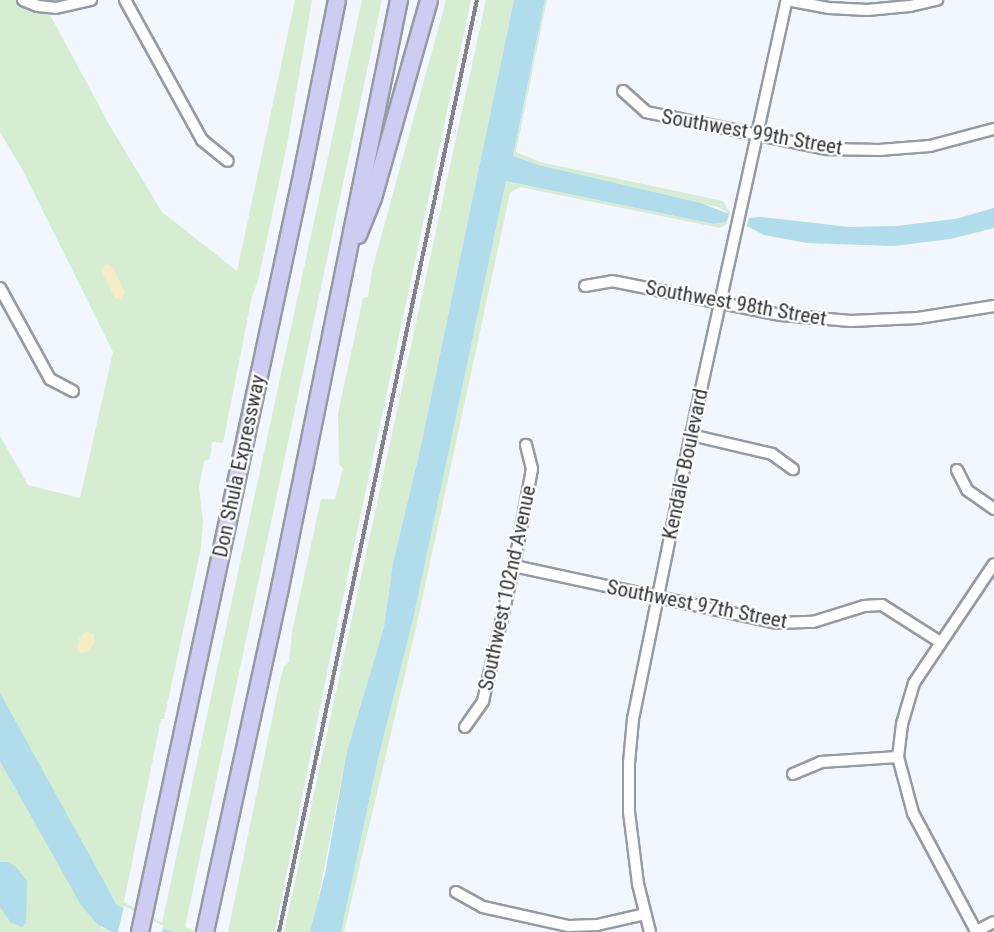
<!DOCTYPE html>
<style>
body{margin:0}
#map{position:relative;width:994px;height:932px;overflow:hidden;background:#f2f6fe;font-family:"Roboto Condensed",sans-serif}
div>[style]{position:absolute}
.green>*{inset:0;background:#d6edd2}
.sand>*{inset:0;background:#f6ecc7}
.water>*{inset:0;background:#b0dcec}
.pier>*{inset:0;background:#f2f6fe}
.roads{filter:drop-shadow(2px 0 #969aa2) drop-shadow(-2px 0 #969aa2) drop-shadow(0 2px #969aa2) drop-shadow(0 -2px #969aa2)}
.minor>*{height:10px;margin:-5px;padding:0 5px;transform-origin:5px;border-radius:5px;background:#fff}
.highway>*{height:16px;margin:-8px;padding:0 8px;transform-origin:8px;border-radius:8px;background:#ceccf3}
.rail>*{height:4px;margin:-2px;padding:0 2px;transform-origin:2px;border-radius:2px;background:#82858a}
span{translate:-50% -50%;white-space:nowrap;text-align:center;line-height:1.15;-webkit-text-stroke:4.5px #fff;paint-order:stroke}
.street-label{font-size:21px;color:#343639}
</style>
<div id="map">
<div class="green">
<i style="clip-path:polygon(0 0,42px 0,110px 126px,162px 212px,237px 271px,295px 0,312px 0,287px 145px,258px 281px,252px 296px,223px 443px,212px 442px,210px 459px,204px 461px,199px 487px,203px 521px,201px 548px,164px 719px,161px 719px,124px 902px,162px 923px,362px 0,382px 0,185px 927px,199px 932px,175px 932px,159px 928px,119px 907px,106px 886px,101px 928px,112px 932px,0 932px,0 436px,28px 485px,80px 498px,113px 352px,23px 171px,0 132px)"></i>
<i style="clip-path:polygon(446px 0,471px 0,331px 653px,275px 932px,228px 932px,278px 690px,284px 666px,289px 662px,292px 632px,321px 499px,335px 499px,343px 469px,339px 464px,338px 413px,363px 298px,368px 297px,372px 270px)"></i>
<i style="clip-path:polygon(486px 0,514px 0,420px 450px,393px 563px,384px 627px,347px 751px,314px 921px,310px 932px,284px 932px)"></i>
<i style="clip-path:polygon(545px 0,547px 0,516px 152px,540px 162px,723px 201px,730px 213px,726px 225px,720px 228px,520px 187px,510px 193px,415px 632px,344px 932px,341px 932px,378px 759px,414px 615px,506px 181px,714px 224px,726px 222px,729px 214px,721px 208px,701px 203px,539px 165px,513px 156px)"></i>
</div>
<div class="sand">
<i style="clip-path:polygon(106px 263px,113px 268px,125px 292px,122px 300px,115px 298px,101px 271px)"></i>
<i style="clip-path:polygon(87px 631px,94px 634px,94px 643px,87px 652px,80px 653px,77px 649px,79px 638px)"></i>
</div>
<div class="water">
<i style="clip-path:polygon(514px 0,545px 0,513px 156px,539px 165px,701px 203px,729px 214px,726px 222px,714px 224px,506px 181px,414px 615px,378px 759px,341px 932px,310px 932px,325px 874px,347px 751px,384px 627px,393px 563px,420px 450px)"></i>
<i style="clip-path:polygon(994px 208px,994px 228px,950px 239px,894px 246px,807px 243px,764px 235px,747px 226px,749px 218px,761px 217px,849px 227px,896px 226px,955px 219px)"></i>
<i style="clip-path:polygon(0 693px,117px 905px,159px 928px,175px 932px,112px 932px,97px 924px,81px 905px,0 761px)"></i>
<i style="clip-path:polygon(0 862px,8px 862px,16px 867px,27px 881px,26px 923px,22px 927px,11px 923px,0 907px)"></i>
</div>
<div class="pier">
<i style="clip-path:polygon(124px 906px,163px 926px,162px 932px,118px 932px)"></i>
</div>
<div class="roads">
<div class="minor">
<i style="left:23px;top:0;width:16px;rotate:22deg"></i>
<i style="left:38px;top:6px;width:18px;rotate:6deg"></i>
<i style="left:56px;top:8px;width:36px;rotate:-13deg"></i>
<i style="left:125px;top:0;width:160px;rotate:61.2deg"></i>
<i style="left:202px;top:140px;width:33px;rotate:39deg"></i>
<i style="left:787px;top:0;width:43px;rotate:10.8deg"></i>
<i style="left:829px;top:8px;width:38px;rotate:3deg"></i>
<i style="left:867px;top:10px;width:43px;rotate:-5.3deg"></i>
<i style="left:910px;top:6px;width:28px;rotate:-13deg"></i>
<i style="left:623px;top:91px;width:31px;rotate:42deg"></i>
<i style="left:646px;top:112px;width:185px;rotate:11.6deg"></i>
<i style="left:827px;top:149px;width:52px;rotate:1.1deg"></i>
<i style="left:879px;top:150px;width:51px;rotate:-4.5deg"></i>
<i style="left:930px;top:146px;width:66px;rotate:-14.9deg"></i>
<i style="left:585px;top:286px;width:27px;rotate:-10deg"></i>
<i style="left:612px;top:281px;width:172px;rotate:11.4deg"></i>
<i style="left:781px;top:315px;width:70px;rotate:4.9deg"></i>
<i style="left:851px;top:321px;width:67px;rotate:-2.6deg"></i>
<i style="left:918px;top:318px;width:77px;rotate:-9deg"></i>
<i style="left:0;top:288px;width:104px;rotate:61.2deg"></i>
<i style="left:50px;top:379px;width:26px;rotate:28deg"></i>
<i style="left:691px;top:435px;width:83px;rotate:13.2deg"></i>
<i style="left:772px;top:454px;width:26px;rotate:36deg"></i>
<i style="left:957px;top:470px;width:22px;rotate:63deg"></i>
<i style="left:967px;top:490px;width:33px;rotate:35deg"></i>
<i style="left:514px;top:566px;width:269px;rotate:12.2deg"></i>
<i style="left:777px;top:623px;width:36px;rotate:-2deg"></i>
<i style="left:813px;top:622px;width:53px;rotate:-17.4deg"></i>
<i style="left:864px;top:606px;width:18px;rotate:-3deg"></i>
<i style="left:882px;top:605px;width:69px;rotate:32.5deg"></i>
<i style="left:465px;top:727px;width:32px;rotate:-55deg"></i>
<i style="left:483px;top:701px;width:139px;rotate:-77.1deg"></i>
<i style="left:514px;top:566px;width:99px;rotate:-79.5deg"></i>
<i style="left:532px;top:469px;width:25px;rotate:-104deg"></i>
<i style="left:793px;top:774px;width:30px;rotate:-23deg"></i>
<i style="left:821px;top:762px;width:77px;rotate:-3.7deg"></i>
<i style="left:456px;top:892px;width:31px;rotate:29deg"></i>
<i style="left:483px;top:907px;width:88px;rotate:12.5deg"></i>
<i style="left:569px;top:926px;width:28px;rotate:-2deg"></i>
<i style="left:597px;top:925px;width:49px;rotate:-12.9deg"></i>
<i style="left:976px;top:931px;width:134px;rotate:-118.1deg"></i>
<i style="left:913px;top:813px;width:58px;rotate:-105deg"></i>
<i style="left:898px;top:757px;width:33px;rotate:-83deg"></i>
<i style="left:902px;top:724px;width:43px;rotate:-73.7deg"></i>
<i style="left:914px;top:683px;width:143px;rotate:-56.1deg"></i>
<i style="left:650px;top:932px;width:49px;rotate:-104deg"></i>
<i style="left:638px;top:884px;width:73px;rotate:-97.1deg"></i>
<i style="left:629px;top:812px;width:49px;rotate:-90deg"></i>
<i style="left:629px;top:763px;width:44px;rotate:-84.8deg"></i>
<i style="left:633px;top:719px;width:290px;rotate:-78.5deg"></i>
<i style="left:691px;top:435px;width:445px;rotate:-77.6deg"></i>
<i style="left:975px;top:932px;width:21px;rotate:-28deg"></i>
</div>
<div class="highway">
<i style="left:358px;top:235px;width:40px;rotate:-68deg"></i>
<i style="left:373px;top:198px;width:206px;rotate:-74.2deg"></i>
<i style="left:140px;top:932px;width:774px;rotate:-77.92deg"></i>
<i style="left:302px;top:175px;width:178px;rotate:-78.7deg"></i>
<i style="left:205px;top:932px;width:352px;rotate:-77.7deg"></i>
<i style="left:280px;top:588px;width:600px;rotate:-78.56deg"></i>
</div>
</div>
<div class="rail">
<i style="left:279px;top:932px;width:953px;rotate:-78.01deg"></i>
</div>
<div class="street-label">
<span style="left:752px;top:132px;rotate:10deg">Southwest 99th Street</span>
<span style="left:736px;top:303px;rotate:10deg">Southwest 98th Street</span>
<span style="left:685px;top:464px;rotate:-78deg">Kendale Boulevard</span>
<span style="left:239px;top:466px;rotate:-78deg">Don Shula Expressway</span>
<span style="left:507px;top:588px;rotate:-78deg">Southwest 102nd Avenue</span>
<span style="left:697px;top:604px;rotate:11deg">Southwest 97th Street</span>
</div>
</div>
